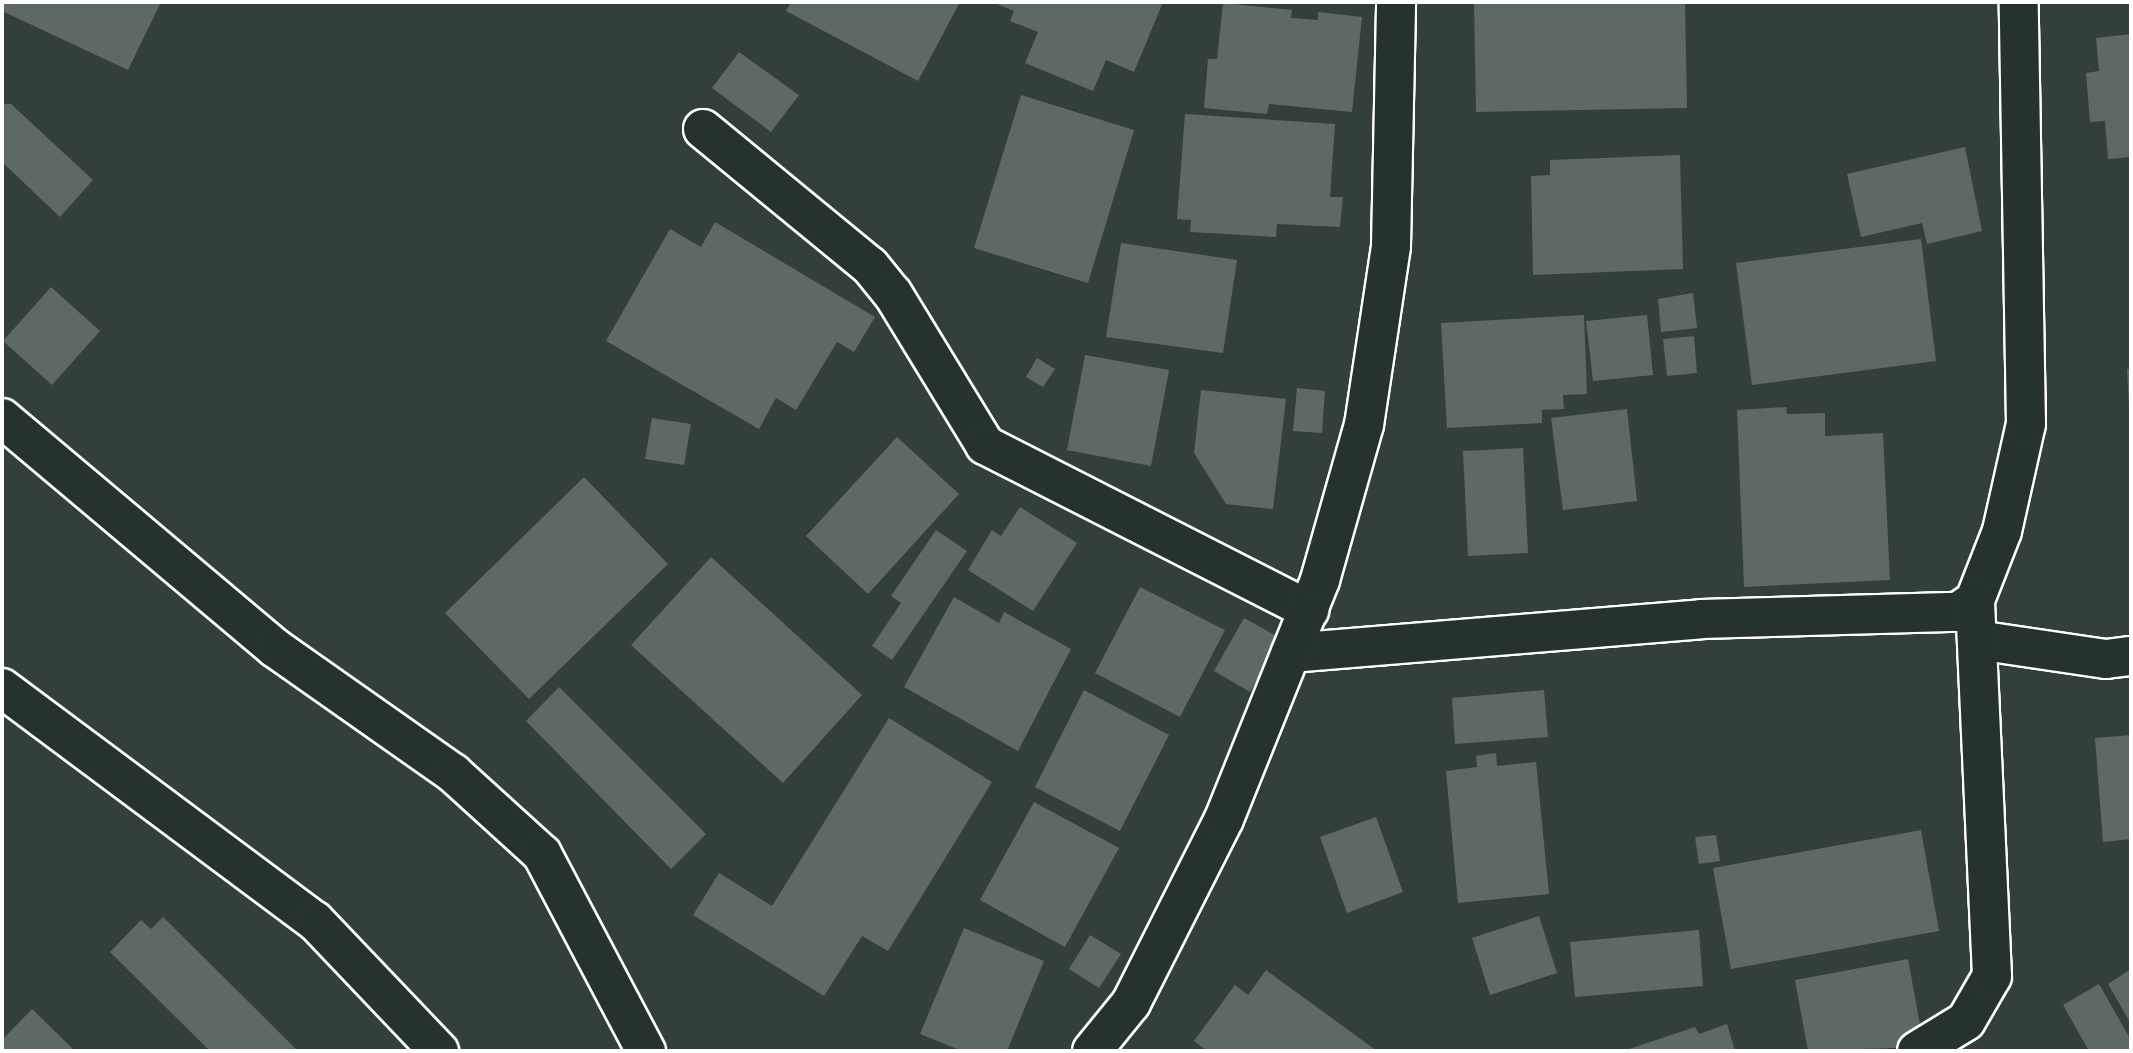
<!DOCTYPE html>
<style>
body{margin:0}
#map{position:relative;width:2133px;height:1053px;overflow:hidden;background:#333f3a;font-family:Mali,sans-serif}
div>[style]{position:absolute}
.building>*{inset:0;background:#5f6964}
.roads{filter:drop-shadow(2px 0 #fff) drop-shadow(-2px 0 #fff) drop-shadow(0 2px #fff) drop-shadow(0 -2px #fff)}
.minor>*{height:38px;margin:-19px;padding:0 19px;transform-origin:19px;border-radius:19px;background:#26332d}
span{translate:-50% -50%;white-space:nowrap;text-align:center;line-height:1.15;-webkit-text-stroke:5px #26332d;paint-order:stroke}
.frame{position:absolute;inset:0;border:4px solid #fff;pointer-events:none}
</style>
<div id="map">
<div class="building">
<i style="clip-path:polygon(2px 2px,161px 2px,128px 70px,2px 11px)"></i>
<i style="clip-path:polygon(791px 2px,960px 2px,918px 81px,786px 11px)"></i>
<i style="clip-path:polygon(992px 2px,1163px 2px,1134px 72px,1106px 60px,1093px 91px,1025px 63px,1038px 32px,1010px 21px,1014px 11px)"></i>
<i style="clip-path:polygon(1685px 2px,1687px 108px,1476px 112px,1474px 3px)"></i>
<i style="clip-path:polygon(1223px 3px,1292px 10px,1291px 18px,1318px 20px,1318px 12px,1362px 17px,1352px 112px,1269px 104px,1267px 114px,1204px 108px,1208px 59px,1217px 59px)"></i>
<i style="clip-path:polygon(2131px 34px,2131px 157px,2108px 159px,2105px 121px,2090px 122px,2086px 73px,2099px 71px,2096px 38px)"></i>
<i style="clip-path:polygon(739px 52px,799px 95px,771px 132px,712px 88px)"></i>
<i style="clip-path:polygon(1021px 95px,1134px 130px,1088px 283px,974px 248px)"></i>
<i style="clip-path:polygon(2px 104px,11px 104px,93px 180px,60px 217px,2px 162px)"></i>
<i style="clip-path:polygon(1185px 114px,1335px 124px,1330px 197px,1343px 197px,1340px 227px,1277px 224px,1276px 237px,1190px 232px,1191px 220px,1177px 219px)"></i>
<i style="clip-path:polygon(1965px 147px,1982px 231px,1927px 244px,1922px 223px,1861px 237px,1847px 174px)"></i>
<i style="clip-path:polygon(1680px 155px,1683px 269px,1533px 275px,1531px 176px,1550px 175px,1550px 160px)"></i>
<i style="clip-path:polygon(715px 222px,875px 317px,854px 352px,837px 342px,796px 410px,776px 398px,759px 429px,606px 341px,670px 229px,701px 247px)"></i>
<i style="clip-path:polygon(1921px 239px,1936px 361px,1752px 385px,1736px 263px)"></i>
<i style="clip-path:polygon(1121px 243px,1237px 260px,1223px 353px,1106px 337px)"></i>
<i style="clip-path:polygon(51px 287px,100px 331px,52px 385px,3px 341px)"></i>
<i style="clip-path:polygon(1693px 293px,1697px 328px,1661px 332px,1658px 299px)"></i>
<i style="clip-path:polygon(1584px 315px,1587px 394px,1563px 395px,1564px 409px,1542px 410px,1542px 423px,1447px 428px,1441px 323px)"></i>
<i style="clip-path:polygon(1647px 315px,1653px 375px,1593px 381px,1586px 321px)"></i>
<i style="clip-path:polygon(1694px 336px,1697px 373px,1667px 376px,1663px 339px)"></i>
<i style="clip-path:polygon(1085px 355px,1169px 370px,1151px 466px,1067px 450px)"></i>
<i style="clip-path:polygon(1037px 358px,1055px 369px,1043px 387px,1026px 377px)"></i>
<i style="clip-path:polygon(2127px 369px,2131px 369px,2131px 407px,2129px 407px)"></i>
<i style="clip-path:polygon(1297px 388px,1325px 391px,1322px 433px,1293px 431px)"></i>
<i style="clip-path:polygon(1201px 390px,1286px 399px,1273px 509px,1226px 504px,1194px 453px)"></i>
<i style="clip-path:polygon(1786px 407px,1787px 414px,1825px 413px,1825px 436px,1883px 433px,1890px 580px,1744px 587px,1737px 410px)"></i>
<i style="clip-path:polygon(1627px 409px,1637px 501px,1563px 510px,1551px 418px)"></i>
<i style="clip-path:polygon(652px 418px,691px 424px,684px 465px,645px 459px)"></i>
<i style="clip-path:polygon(897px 437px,959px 494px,868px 594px,806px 536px)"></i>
<i style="clip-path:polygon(1523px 448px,1528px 553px,1468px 556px,1463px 451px)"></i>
<i style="clip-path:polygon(584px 477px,668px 564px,529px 699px,445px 613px)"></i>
<i style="clip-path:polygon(1020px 507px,1077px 543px,1033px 611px,968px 570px,992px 530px,1001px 536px)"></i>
<i style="clip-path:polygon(936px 530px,967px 551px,892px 660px,872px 646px,901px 603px,891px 596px)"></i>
<i style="clip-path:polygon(711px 557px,862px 695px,783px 783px,631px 645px)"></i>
<i style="clip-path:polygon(1140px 587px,1225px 630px,1180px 717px,1095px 673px)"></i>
<i style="clip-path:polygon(954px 597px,999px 623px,1004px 612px,1071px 649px,1018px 751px,904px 687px)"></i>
<i style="clip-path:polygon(1244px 618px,1280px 638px,1250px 692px,1214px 671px)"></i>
<i style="clip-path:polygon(559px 687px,706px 834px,671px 869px,526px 721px)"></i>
<i style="clip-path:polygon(1084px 690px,1169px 735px,1120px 831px,1035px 787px)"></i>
<i style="clip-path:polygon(1544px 690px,1548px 737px,1455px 744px,1452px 698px)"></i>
<i style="clip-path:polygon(889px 718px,992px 782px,888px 951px,862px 936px,824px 996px,693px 915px,719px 873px,772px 906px)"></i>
<i style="clip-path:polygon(2131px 735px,2131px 839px,2103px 842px,2095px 738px)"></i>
<i style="clip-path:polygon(1496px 753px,1497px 766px,1536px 762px,1549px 894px,1458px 903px,1446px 771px,1477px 767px,1476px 756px)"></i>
<i style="clip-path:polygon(1034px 802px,1119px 848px,1065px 947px,980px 900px)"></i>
<i style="clip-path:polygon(1376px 817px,1403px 892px,1347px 913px,1320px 837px)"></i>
<i style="clip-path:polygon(1921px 830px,1939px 931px,1731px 969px,1713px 868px)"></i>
<i style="clip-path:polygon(1716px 835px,1720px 861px,1699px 864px,1695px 837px)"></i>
<i style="clip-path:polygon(1539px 916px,1557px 973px,1490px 995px,1472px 938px)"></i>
<i style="clip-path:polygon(163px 917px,298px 1051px,210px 1051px,110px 952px,141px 920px,151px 929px)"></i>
<i style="clip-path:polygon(964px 928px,1044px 961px,1007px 1051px,962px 1051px,920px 1034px)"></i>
<i style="clip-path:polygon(1699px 930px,1703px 986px,1575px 997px,1570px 942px)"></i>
<i style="clip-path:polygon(1090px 935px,1121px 954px,1099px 988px,1069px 969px)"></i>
<i style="clip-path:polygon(1908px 959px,1924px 1047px,1808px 1051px,1795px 980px)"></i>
<i style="clip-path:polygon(2131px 969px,2131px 1024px,2108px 984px)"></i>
<i style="clip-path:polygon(1266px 970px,1377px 1051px,1207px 1051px,1194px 1041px,1235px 985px,1248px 995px)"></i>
<i style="clip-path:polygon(2099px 984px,2131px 1040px,2131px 1051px,2089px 1051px,2063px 1005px)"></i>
<i style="clip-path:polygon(32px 1009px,75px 1051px,2px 1051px,2px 1040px)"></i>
<i style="clip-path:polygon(1727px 1024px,1735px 1051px,1623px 1051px,1695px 1027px,1699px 1034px)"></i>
</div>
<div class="roads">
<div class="minor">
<i style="left:703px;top:129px;width:216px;rotate:39.4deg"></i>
<i style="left:870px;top:266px;width:36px;rotate:51deg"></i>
<i style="left:893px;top:294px;width:177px;rotate:58.6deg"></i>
<i style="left:985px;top:445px;width:364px;rotate:27deg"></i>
<i style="left:2px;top:418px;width:357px;rotate:40.1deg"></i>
<i style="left:275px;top:648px;width:218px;rotate:35.1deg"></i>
<i style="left:453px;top:773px;width:120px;rotate:42.3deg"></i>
<i style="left:542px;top:854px;width:223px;rotate:62.2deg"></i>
<i style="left:1977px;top:640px;width:130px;rotate:8.4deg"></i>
<i style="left:2106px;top:659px;width:25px;rotate:-7deg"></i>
<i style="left:1291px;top:653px;width:411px;rotate:-4.7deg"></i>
<i style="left:1701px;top:619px;width:257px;rotate:-1.6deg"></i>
<i style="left:1958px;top:612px;width:21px;rotate:-35deg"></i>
<i style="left:1975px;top:600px;width:74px;rotate:-68.6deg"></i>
<i style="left:2002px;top:531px;width:110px;rotate:-77.4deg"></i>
<i style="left:2026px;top:424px;width:422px;rotate:-91deg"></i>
<i style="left:2px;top:688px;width:390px;rotate:36.7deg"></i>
<i style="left:315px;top:921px;width:180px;rotate:46.4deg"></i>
<i style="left:1092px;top:1051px;width:62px;rotate:-50.9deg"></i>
<i style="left:1131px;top:1003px;width:206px;rotate:-63.2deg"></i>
<i style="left:1224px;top:819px;width:258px;rotate:-68.1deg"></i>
<i style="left:1320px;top:580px;width:161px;rotate:-74.2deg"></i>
<i style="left:1364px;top:425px;width:181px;rotate:-81.4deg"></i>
<i style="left:1391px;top:246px;width:244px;rotate:-88.8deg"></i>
<i style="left:1917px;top:1051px;width:57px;rotate:-31.5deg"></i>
<i style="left:1966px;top:1021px;width:52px;rotate:-60deg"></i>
<i style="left:1992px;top:976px;width:376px;rotate:-92.6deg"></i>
</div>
</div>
<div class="frame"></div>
</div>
